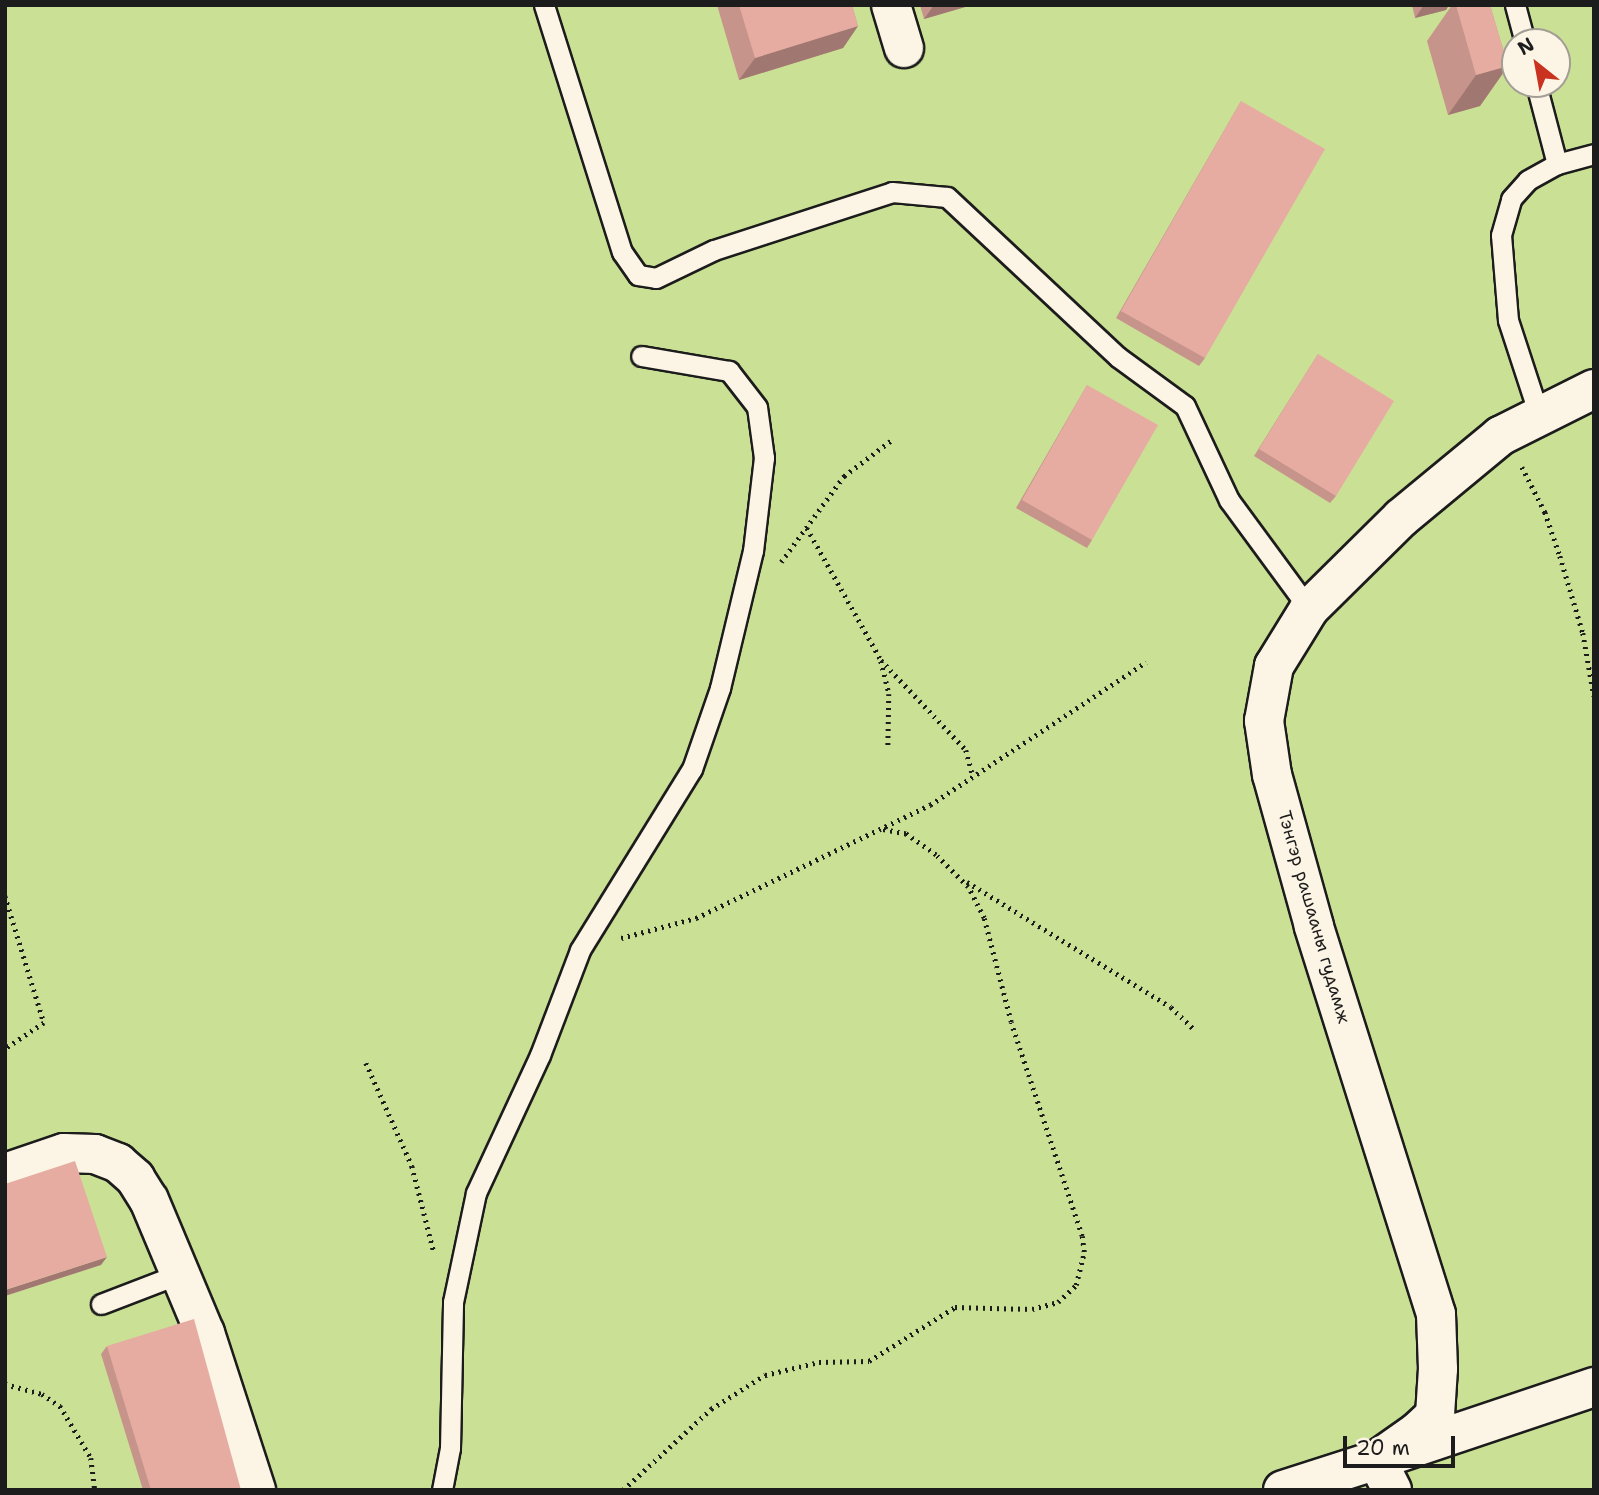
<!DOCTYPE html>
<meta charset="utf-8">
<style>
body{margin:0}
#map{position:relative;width:1599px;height:1495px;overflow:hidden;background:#f8e6d8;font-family:"Shantell Sans",sans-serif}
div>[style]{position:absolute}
.green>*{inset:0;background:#cae095}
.path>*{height:4.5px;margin-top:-2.25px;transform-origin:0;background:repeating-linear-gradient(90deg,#1c1c1c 0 2px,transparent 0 7px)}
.roads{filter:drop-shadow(2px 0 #1c1c1c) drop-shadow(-2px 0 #1c1c1c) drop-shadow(0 2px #1c1c1c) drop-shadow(0 -2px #1c1c1c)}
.lane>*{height:19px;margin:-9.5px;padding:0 9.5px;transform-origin:9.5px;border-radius:9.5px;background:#fcf5e5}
.street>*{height:38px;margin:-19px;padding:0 19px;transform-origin:19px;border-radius:19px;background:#fcf5e5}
.wall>*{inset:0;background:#c6948b}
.shaded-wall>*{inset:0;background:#a17871}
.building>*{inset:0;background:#e6aca2}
span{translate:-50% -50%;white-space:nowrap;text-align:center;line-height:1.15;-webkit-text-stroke:6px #fcf5e5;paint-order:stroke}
.street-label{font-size:18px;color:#1c1c1c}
.frame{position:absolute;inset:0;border:7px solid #1c1c1c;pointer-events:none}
.north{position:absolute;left:1501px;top:28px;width:70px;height:70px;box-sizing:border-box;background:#fcf5e5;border:2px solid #a29e95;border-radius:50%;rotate:329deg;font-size:19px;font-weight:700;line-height:28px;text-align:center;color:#1c1c1c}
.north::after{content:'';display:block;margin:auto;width:24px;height:32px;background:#c8321e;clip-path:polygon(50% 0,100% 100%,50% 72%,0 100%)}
.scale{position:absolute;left:1343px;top:1436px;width:112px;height:32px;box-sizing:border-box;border:4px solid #1c1c1c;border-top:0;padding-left:9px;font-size:21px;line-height:24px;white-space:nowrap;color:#1c1c1c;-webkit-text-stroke:5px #fcf5e5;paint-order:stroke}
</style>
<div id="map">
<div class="green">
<i style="clip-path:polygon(evenodd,5px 5px,1594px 5px,1594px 1490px,5px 1490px,5px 5px,1515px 42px,1557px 42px,1557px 84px,1515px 84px,1515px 42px)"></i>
</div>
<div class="path">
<i style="left:1522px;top:467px;width:51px;rotate:62.9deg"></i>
<i style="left:1545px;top:512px;width:46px;rotate:71.2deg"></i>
<i style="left:1560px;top:556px;width:80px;rotate:73.4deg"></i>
<i style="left:1583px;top:633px;width:64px;rotate:80.1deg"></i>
<i style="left:807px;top:528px;width:151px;rotate:60.7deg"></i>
<i style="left:881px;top:660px;width:124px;rotate:46.6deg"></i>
<i style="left:966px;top:750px;width:27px;rotate:75deg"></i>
<i style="left:781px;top:562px;width:107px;rotate:-53.8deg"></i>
<i style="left:844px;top:476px;width:61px;rotate:-37.1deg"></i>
<i style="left:881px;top:661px;width:34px;rotate:76deg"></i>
<i style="left:889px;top:694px;width:55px;rotate:91deg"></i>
<i style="left:967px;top:882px;width:239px;rotate:31.5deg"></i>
<i style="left:1171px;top:1007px;width:33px;rotate:44deg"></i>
<i style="left:5px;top:896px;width:133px;rotate:72.9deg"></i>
<i style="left:44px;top:1023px;width:47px;rotate:146.3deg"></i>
<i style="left:621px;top:938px;width:78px;rotate:-14.9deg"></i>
<i style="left:696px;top:918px;width:260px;rotate:-25.8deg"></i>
<i style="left:930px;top:805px;width:259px;rotate:-33.5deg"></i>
<i style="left:366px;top:1063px;width:113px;rotate:65.9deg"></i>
<i style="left:412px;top:1166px;width:89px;rotate:75.7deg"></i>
<i style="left:5px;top:1384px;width:38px;rotate:15deg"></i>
<i style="left:42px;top:1394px;width:22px;rotate:34deg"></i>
<i style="left:60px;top:1406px;width:61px;rotate:59.2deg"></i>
<i style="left:91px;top:1458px;width:32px;rotate:83deg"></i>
<i style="left:623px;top:1490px;width:120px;rotate:-42.6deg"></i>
<i style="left:711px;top:1409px;width:64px;rotate:-32.2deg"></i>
<i style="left:765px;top:1375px;width:56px;rotate:-13.5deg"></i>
<i style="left:819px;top:1362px;width:50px;rotate:-1.1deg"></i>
<i style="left:869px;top:1361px;width:102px;rotate:-32.1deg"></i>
<i style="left:955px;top:1307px;width:77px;rotate:1.5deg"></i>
<i style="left:1032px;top:1309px;width:27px;rotate:-15deg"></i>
<i style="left:1058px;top:1302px;width:25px;rotate:-43deg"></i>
<i style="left:1076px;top:1285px;width:34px;rotate:-76deg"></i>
<i style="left:1084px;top:1252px;width:16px;rotate:-97deg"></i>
<i style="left:1082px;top:1236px;width:225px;rotate:-108.4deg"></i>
<i style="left:1011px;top:1022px;width:107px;rotate:-104.6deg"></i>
<i style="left:984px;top:918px;width:35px;rotate:-117deg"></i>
<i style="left:968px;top:887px;width:45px;rotate:-135deg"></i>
<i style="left:936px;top:855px;width:37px;rotate:-145deg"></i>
<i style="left:906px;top:834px;width:26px;rotate:-169deg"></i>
</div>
<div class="roads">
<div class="lane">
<i style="left:544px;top:5px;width:259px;rotate:72.5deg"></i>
<i style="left:622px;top:252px;width:28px;rotate:55deg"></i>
<i style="left:638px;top:275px;width:18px;rotate:9deg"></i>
<i style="left:656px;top:278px;width:64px;rotate:-25.8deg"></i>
<i style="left:714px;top:250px;width:187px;rotate:-18deg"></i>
<i style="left:892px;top:192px;width:55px;rotate:5.2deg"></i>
<i style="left:947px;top:197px;width:234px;rotate:43.1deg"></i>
<i style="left:1118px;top:357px;width:83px;rotate:36.2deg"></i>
<i style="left:1185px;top:406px;width:104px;rotate:64.9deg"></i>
<i style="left:1229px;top:500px;width:135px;rotate:53.7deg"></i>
<i style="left:1515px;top:5px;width:38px;rotate:75deg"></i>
<i style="left:1536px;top:84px;width:83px;rotate:75.3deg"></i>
<i style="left:1539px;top:415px;width:100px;rotate:-108.1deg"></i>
<i style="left:1508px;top:320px;width:85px;rotate:-94.7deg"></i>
<i style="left:1501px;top:235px;width:37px;rotate:-74deg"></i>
<i style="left:1511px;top:199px;width:25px;rotate:-48deg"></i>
<i style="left:1528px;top:180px;width:33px;rotate:-29deg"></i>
<i style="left:1557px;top:164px;width:38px;rotate:-15deg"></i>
<i style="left:101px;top:1304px;width:84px;rotate:-21deg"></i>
<i style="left:442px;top:1490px;width:43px;rotate:-79.2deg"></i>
<i style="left:450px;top:1448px;width:146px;rotate:-88.8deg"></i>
<i style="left:453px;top:1302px;width:111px;rotate:-78.1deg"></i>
<i style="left:476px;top:1193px;width:152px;rotate:-65.1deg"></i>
<i style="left:540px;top:1055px;width:112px;rotate:-69.1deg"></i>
<i style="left:580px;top:950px;width:213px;rotate:-58.3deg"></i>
<i style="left:692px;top:769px;width:86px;rotate:-70.9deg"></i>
<i style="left:720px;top:688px;width:141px;rotate:-76.5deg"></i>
<i style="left:753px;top:551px;width:94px;rotate:-83.3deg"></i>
<i style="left:764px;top:458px;width:51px;rotate:-97.8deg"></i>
<i style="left:757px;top:407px;width:46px;rotate:-127.9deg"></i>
<i style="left:729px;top:371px;width:89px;rotate:-170.3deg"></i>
</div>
<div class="street">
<i style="left:891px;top:5px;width:45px;rotate:73.2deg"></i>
<i style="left:5px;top:1173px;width:62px;rotate:-18.7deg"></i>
<i style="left:64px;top:1153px;width:31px;rotate:2deg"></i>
<i style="left:95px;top:1154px;width:25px;rotate:21deg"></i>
<i style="left:118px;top:1163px;width:23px;rotate:41deg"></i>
<i style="left:135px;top:1178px;width:26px;rotate:58deg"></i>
<i style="left:149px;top:1200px;width:144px;rotate:67.2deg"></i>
<i style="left:205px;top:1333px;width:165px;rotate:72deg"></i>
<i style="left:1283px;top:1490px;width:99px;rotate:-17.7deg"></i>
<i style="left:1377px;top:1460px;width:49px;rotate:-35deg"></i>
<i style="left:1417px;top:1432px;width:25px;rotate:-43deg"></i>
<i style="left:1435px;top:1415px;width:46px;rotate:-86.3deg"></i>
<i style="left:1438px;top:1369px;width:55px;rotate:-92.1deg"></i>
<i style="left:1436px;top:1314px;width:407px;rotate:-107.5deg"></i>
<i style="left:1314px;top:926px;width:157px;rotate:-105.5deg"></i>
<i style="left:1272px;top:775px;width:55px;rotate:-98.4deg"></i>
<i style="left:1264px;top:721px;width:56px;rotate:-79.7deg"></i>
<i style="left:1274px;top:666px;width:67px;rotate:-58.4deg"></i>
<i style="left:1309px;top:609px;width:129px;rotate:-44.7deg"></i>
<i style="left:1401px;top:518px;width:129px;rotate:-39.6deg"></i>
<i style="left:1500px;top:436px;width:105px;rotate:-26.6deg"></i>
<i style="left:1392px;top:1490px;width:34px;rotate:-117deg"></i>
<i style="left:1377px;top:1460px;width:229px;rotate:-18.6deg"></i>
</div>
</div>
<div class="wall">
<i style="clip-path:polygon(717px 5px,852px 5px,858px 26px,843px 48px,739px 80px)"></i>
<i style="clip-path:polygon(920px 5px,972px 5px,924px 19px)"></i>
<i style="clip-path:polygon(1412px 5px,1449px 5px,1446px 10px,1415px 18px)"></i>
<i style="clip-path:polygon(1452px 5px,1490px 5px,1508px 66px,1480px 106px,1448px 115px,1427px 41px)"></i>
<i style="clip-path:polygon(1241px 101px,1205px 358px,1199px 366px,1116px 318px)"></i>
<i style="clip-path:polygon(1318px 354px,1336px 496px,1330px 503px,1254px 456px)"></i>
<i style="clip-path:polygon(1087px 385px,1092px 540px,1087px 548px,1016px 508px)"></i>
<i style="clip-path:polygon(107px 1346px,241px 1490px,143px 1490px,101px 1354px)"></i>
</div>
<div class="shaded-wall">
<i style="clip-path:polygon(934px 5px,972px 5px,924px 19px)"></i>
<i style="clip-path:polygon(1424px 5px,1449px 5px,1446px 10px,1415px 18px)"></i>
<i style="clip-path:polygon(858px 26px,843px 48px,739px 80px,755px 58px)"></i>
<i style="clip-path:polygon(1508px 66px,1480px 106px,1448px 115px,1476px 75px)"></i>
<i style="clip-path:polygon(107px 1257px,101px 1265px,5px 1296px,5px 1290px)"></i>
</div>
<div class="building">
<i style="clip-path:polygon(739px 5px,852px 5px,858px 26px,755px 58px)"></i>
<i style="clip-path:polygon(1456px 5px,1490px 5px,1508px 66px,1476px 75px)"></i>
<i style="clip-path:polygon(1241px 101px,1325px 149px,1205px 358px,1121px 311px)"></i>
<i style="clip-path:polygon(1318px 354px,1394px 401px,1336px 496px,1259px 449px)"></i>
<i style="clip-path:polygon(1087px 385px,1158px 425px,1092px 540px,1022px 500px)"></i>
<i style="clip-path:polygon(75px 1161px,107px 1257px,5px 1290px,5px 1184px)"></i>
<i style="clip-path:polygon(194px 1319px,241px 1490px,151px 1490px,107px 1346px)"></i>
</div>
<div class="street-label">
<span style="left:1314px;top:917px;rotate:74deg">Тэнгэр рашааны гудамж</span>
</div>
<div class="frame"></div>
<div class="north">N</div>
<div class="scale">20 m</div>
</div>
